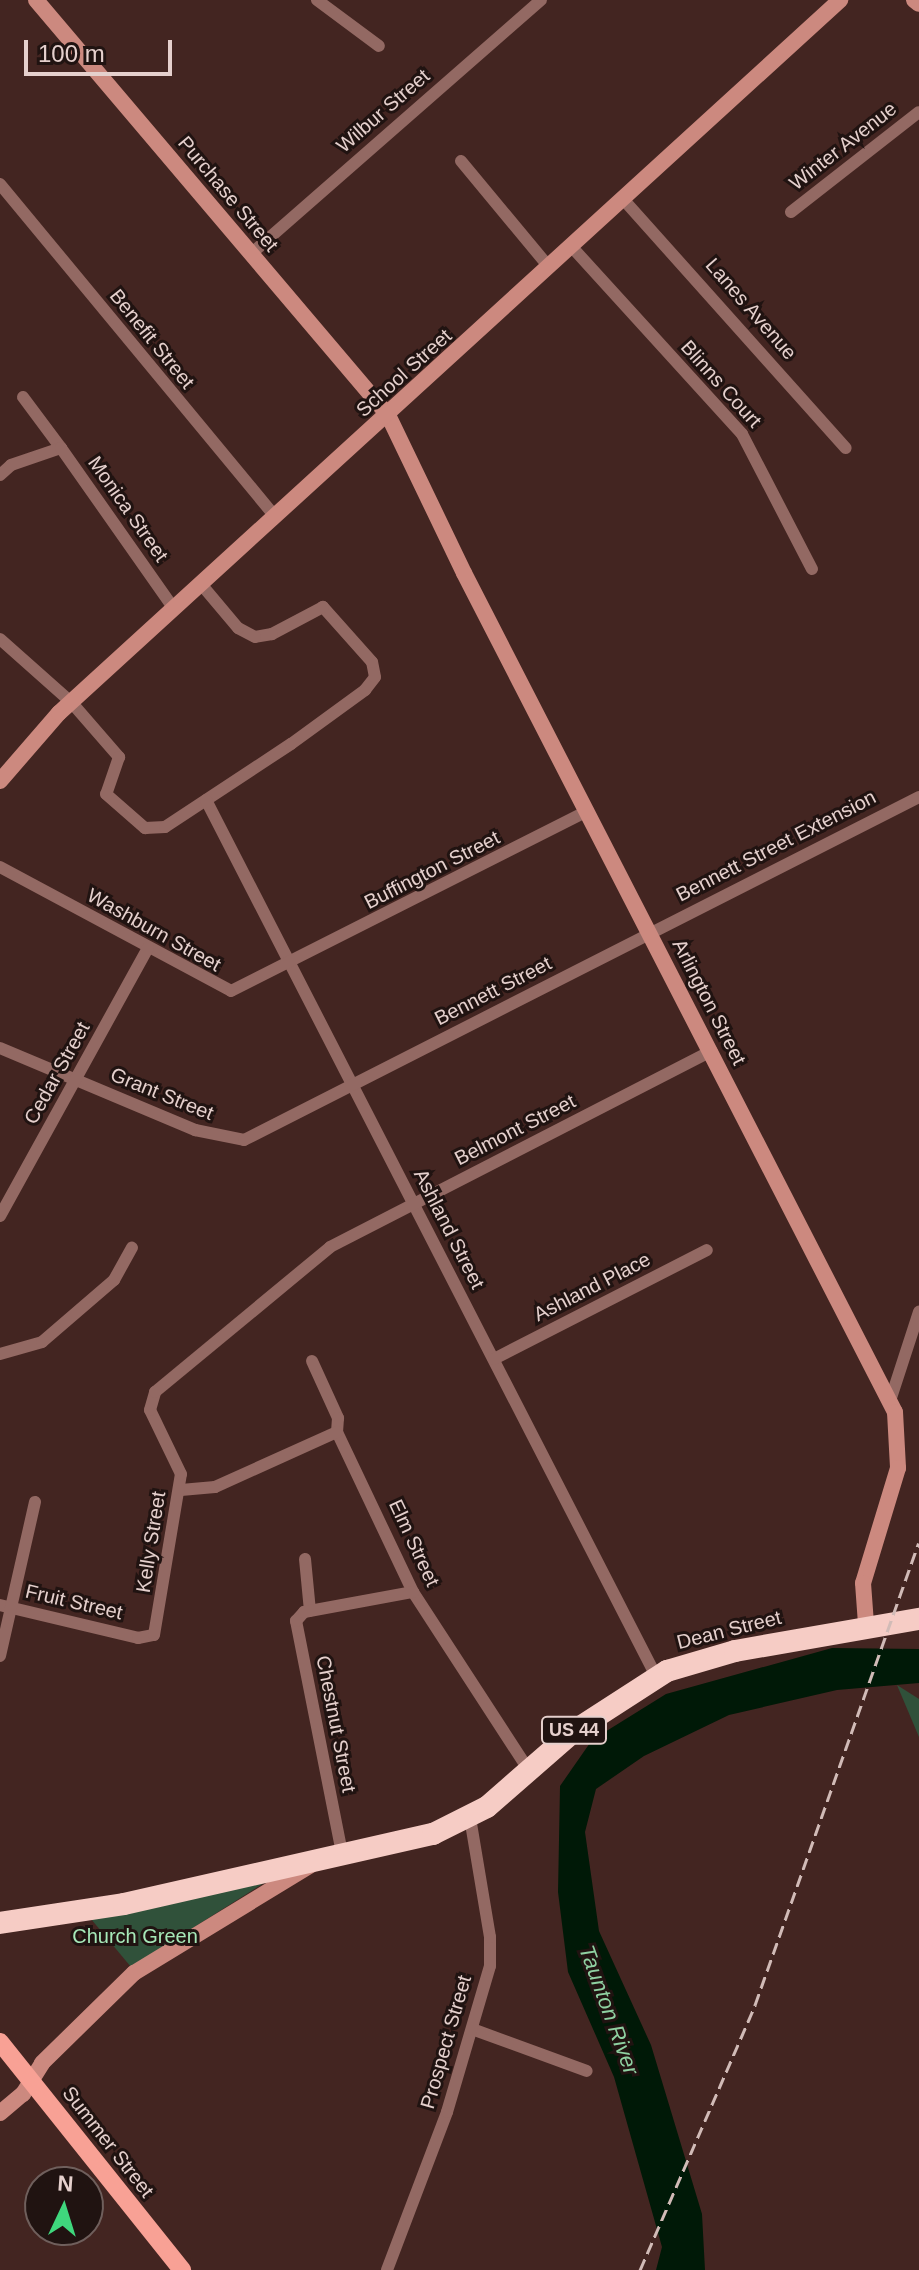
<!DOCTYPE html>
<style>
body{margin:0}
#map{position:relative;width:919px;height:2270px;overflow:hidden;background:#432521;font-family:Helvetica,sans-serif}
div>[style]{position:absolute}
.green>*{inset:0;background:#30513a}
.water>*{inset:0;background:#001907}
.street>*{height:12px;margin:-6px;padding:0 6px;transform-origin:6px;border-radius:6px;background:#936963}
.secondary>*{height:16px;margin:-8px;padding:0 8px;transform-origin:8px;border-radius:8px;background:#cc897f}
.primary>*{height:18px;margin:-9px;padding:0 9px;transform-origin:9px;border-radius:9px;background:#f8a195}
.highway>*{height:22px;margin:-11px;padding:0 11px;transform-origin:11px;border-radius:11px;background:#f6ccc5}
.rail>*{height:3px;margin-top:-1.5px;transform-origin:0;background:repeating-linear-gradient(90deg,#d1bbb7 0 12px,transparent 0 18px)}
span{translate:-50% -50%;white-space:nowrap;text-align:center;line-height:1.15;-webkit-text-stroke:6px #201311;paint-order:stroke}
.shield-label span{padding:2px 6px;background:#201311;border:2px solid;border-radius:6px;-webkit-text-stroke-width:0}
.shield-label{font-size:18px;color:#e5d0cd;font-weight:700}
.street-label{font-size:20px;color:#e5d0cd}
.park-label{font-size:20px;color:#a6e8b8}
.water-label{font-size:22px;color:#8fd0a1;font-style:italic}
.north{position:absolute;left:24px;top:2166px;width:80px;height:80px;box-sizing:border-box;background:#201311;border:2px solid #6f5f5c;border-radius:50%;rotate:4deg;font-size:22px;font-weight:700;line-height:32px;text-align:center;color:#e5d0cd}
.north::after{content:'';display:block;margin:auto;width:28px;height:36px;background:#3fd77d;clip-path:polygon(50% 0,100% 100%,50% 72%,0 100%)}
.scale{position:absolute;left:24px;top:40px;width:148px;height:36px;box-sizing:border-box;border:4px solid #e5d0cd;border-top:0;padding-left:10px;font-size:24px;line-height:28px;white-space:nowrap;color:#e5d0cd;-webkit-text-stroke:6px #201311;paint-order:stroke}
</style>
<div id="map">
<div class="green">
<i style="clip-path:polygon(897px 1685px,919px 1699px,919px 1737px)"></i>
<i style="clip-path:polygon(264px 1883px,131px 1967px,91px 1919px)"></i>
</div>
<div class="water">
<i style="clip-path:polygon(832px 1648px,919px 1649px,919px 1683px,837px 1690px,729px 1715px,644px 1756px,596px 1789px,585px 1832px,599px 1931px,651px 2045px,702px 2214px,705px 2270px,656px 2270px,662px 2247px,614px 2077px,568px 1972px,558px 1892px,560px 1786px,592px 1740px,666px 1694px)"></i>
</div>
<div class="street">
<i style="left:317px;top:0;width:77px;rotate:36.6deg"></i>
<i style="left:461px;top:161px;width:138px;rotate:50.3deg"></i>
<i style="left:0;top:184px;width:432px;rotate:50.4deg"></i>
<i style="left:623px;top:199px;width:334px;rotate:48.2deg"></i>
<i style="left:791px;top:212px;width:162px;rotate:-38deg"></i>
<i style="left:571px;top:246px;width:254px;rotate:47.7deg"></i>
<i style="left:742px;top:434px;width:152px;rotate:62.6deg"></i>
<i style="left:252px;top:253px;width:384px;rotate:-41.2deg"></i>
<i style="left:23px;top:397px;width:64px;rotate:53.3deg"></i>
<i style="left:0;top:475px;width:15px;rotate:-42deg"></i>
<i style="left:11px;top:465px;width:53px;rotate:-18.8deg"></i>
<i style="left:61px;top:448px;width:197px;rotate:54.9deg"></i>
<i style="left:0;top:639px;width:96px;rotate:41.6deg"></i>
<i style="left:72px;top:703px;width:72px;rotate:49deg"></i>
<i style="left:119px;top:757px;width:39px;rotate:109deg"></i>
<i style="left:106px;top:794px;width:52px;rotate:41.1deg"></i>
<i style="left:145px;top:828px;width:20px;rotate:-3deg"></i>
<i style="left:165px;top:827px;width:151px;rotate:-33.4deg"></i>
<i style="left:291px;top:744px;width:92px;rotate:-36.1deg"></i>
<i style="left:365px;top:690px;width:16px;rotate:-52deg"></i>
<i style="left:375px;top:677px;width:15px;rotate:-101deg"></i>
<i style="left:372px;top:662px;width:74px;rotate:-131.7deg"></i>
<i style="left:323px;top:607px;width:58px;rotate:152.1deg"></i>
<i style="left:272px;top:634px;width:17px;rotate:170deg"></i>
<i style="left:255px;top:637px;width:19px;rotate:-152deg"></i>
<i style="left:238px;top:628px;width:57px;rotate:-130.1deg"></i>
<i style="left:206px;top:800px;width:985px;rotate:62.81deg"></i>
<i style="left:0;top:867px;width:262px;rotate:28.2deg"></i>
<i style="left:231px;top:991px;width:400px;rotate:-26.8deg"></i>
<i style="left:0;top:1048px;width:212px;rotate:22.8deg"></i>
<i style="left:195px;top:1130px;width:50px;rotate:11.5deg"></i>
<i style="left:244px;top:1140px;width:757px;rotate:-26.94deg"></i>
<i style="left:0;top:1216px;width:306px;rotate:-61.1deg"></i>
<i style="left:0;top:1354px;width:44px;rotate:-15.9deg"></i>
<i style="left:42px;top:1342px;width:95px;rotate:-40.7deg"></i>
<i style="left:114px;top:1280px;width:37px;rotate:-61deg"></i>
<i style="left:494px;top:1359px;width:239px;rotate:-27.1deg"></i>
<i style="left:312px;top:1361px;width:63px;rotate:65.5deg"></i>
<i style="left:338px;top:1418px;width:14px;rotate:94deg"></i>
<i style="left:337px;top:1432px;width:177px;rotate:64.6deg"></i>
<i style="left:413px;top:1592px;width:215px;rotate:57deg"></i>
<i style="left:890px;top:1401px;width:94px;rotate:-72deg"></i>
<i style="left:181px;top:1490px;width:34px;rotate:-5deg"></i>
<i style="left:215px;top:1487px;width:134px;rotate:-24.3deg"></i>
<i style="left:305px;top:1559px;width:52px;rotate:84.5deg"></i>
<i style="left:0;top:1605px;width:142px;rotate:13.4deg"></i>
<i style="left:138px;top:1638px;width:16px;rotate:-11deg"></i>
<i style="left:154px;top:1635px;width:163px;rotate:-80.5deg"></i>
<i style="left:181px;top:1474px;width:71px;rotate:-115.8deg"></i>
<i style="left:150px;top:1410px;width:19px;rotate:-74deg"></i>
<i style="left:155px;top:1392px;width:227px;rotate:-39.6deg"></i>
<i style="left:330px;top:1247px;width:429px;rotate:-27.2deg"></i>
<i style="left:0;top:1656px;width:158px;rotate:-77.2deg"></i>
<i style="left:342px;top:1853px;width:237px;rotate:-101.2deg"></i>
<i style="left:296px;top:1621px;width:12px;rotate:-48deg"></i>
<i style="left:304px;top:1612px;width:111px;rotate:-10.4deg"></i>
<i style="left:472px;top:2029px;width:122px;rotate:20.1deg"></i>
<i style="left:387px;top:2270px;width:169px;rotate:-69.2deg"></i>
<i style="left:447px;top:2112px;width:152px;rotate:-73.6deg"></i>
<i style="left:490px;top:1966px;width:29px;rotate:-90deg"></i>
<i style="left:490px;top:1937px;width:121px;rotate:-99.5deg"></i>
</div>
<div class="secondary">
<i style="left:36px;top:0;width:544px;rotate:49.7deg"></i>
<i style="left:388px;top:415px;width:175px;rotate:64.3deg"></i>
<i style="left:464px;top:573px;width:943px;rotate:62.81deg"></i>
<i style="left:895px;top:1412px;width:56px;rotate:86.9deg"></i>
<i style="left:898px;top:1468px;width:120px;rotate:106.9deg"></i>
<i style="left:863px;top:1583px;width:41px;rotate:85.8deg"></i>
<i style="left:914px;top:0;width:6px;rotate:39deg"></i>
<i style="left:0;top:781px;width:90px;rotate:-49.1deg"></i>
<i style="left:59px;top:713px;width:1058px;rotate:-42.39deg"></i>
<i style="left:0;top:2113px;width:30px;rotate:-40deg"></i>
<i style="left:23px;top:2094px;width:36px;rotate:-58deg"></i>
<i style="left:42px;top:2063px;width:129px;rotate:-44.4deg"></i>
<i style="left:134px;top:1973px;width:207px;rotate:-31.4deg"></i>
</div>
<div class="primary">
<i style="left:0;top:2042px;width:292px;rotate:51.4deg"></i>
</div>
<div class="highway">
<i style="left:0;top:1923px;width:125px;rotate:-8.7deg"></i>
<i style="left:124px;top:1904px;width:317px;rotate:-12.8deg"></i>
<i style="left:433px;top:1834px;width:60px;rotate:-26.6deg"></i>
<i style="left:487px;top:1807px;width:116px;rotate:-41.1deg"></i>
<i style="left:574px;top:1731px;width:111px;rotate:-32.8deg"></i>
<i style="left:667px;top:1671px;width:71px;rotate:-16.4deg"></i>
<i style="left:735px;top:1651px;width:187px;rotate:-9.9deg"></i>
</div>
<div class="rail">
<i style="left:640px;top:2270px;width:289px;rotate:-66.5deg"></i>
<i style="left:755px;top:2005px;width:490px;rotate:-70.5deg"></i>
</div>
<div class="shield-label">
<span style="left:574px;top:1730px">US 44</span>
</div>
<div class="street-label">
<span style="left:383px;top:111px;rotate:-41deg">Wilbur Street</span>
<span style="left:843px;top:146px;rotate:-38deg">Winter Avenue</span>
<span style="left:228px;top:194px;rotate:50deg">Purchase Street</span>
<span style="left:751px;top:309px;rotate:49deg">Lanes Avenue</span>
<span style="left:152px;top:339px;rotate:51deg">Benefit Street</span>
<span style="left:404px;top:373px;rotate:-42deg">School Street</span>
<span style="left:721px;top:384px;rotate:48deg">Blinns Court</span>
<span style="left:128px;top:509px;rotate:55deg">Monica Street</span>
<span style="left:776px;top:846px;rotate:-27deg">Bennett Street Extension</span>
<span style="left:432px;top:870px;rotate:-27deg">Buffington Street</span>
<span style="left:154px;top:930px;rotate:29deg">Washburn Street</span>
<span style="left:493px;top:991px;rotate:-27deg">Bennett Street</span>
<span style="left:709px;top:1002px;rotate:63deg">Arlington Street</span>
<span style="left:57px;top:1073px;rotate:-61deg">Cedar Street</span>
<span style="left:162px;top:1094px;rotate:22deg">Grant Street</span>
<span style="left:515px;top:1130px;rotate:-27deg">Belmont Street</span>
<span style="left:449px;top:1229px;rotate:63deg">Ashland Street</span>
<span style="left:592px;top:1287px;rotate:-27deg">Ashland Place</span>
<span style="left:151px;top:1542px;rotate:-81deg">Kelly Street</span>
<span style="left:414px;top:1543px;rotate:65deg">Elm Street</span>
<span style="left:74px;top:1602px;rotate:13deg">Fruit Street</span>
<span style="left:729px;top:1630px;rotate:-14deg">Dean Street</span>
<span style="left:336px;top:1724px;rotate:79deg">Chestnut Street</span>
<span style="left:446px;top:2042px;rotate:-74deg">Prospect Street</span>
<span style="left:108px;top:2142px;rotate:52deg">Summer Street</span>
</div>
<div class="park-label">
<span style="left:135px;top:1936px">Church Green</span>
</div>
<div class="water-label">
<span style="left:609px;top:2010px;rotate:70deg">Taunton River</span>
</div>
<div class="north">N</div>
<div class="scale">100 m</div>
</div>
